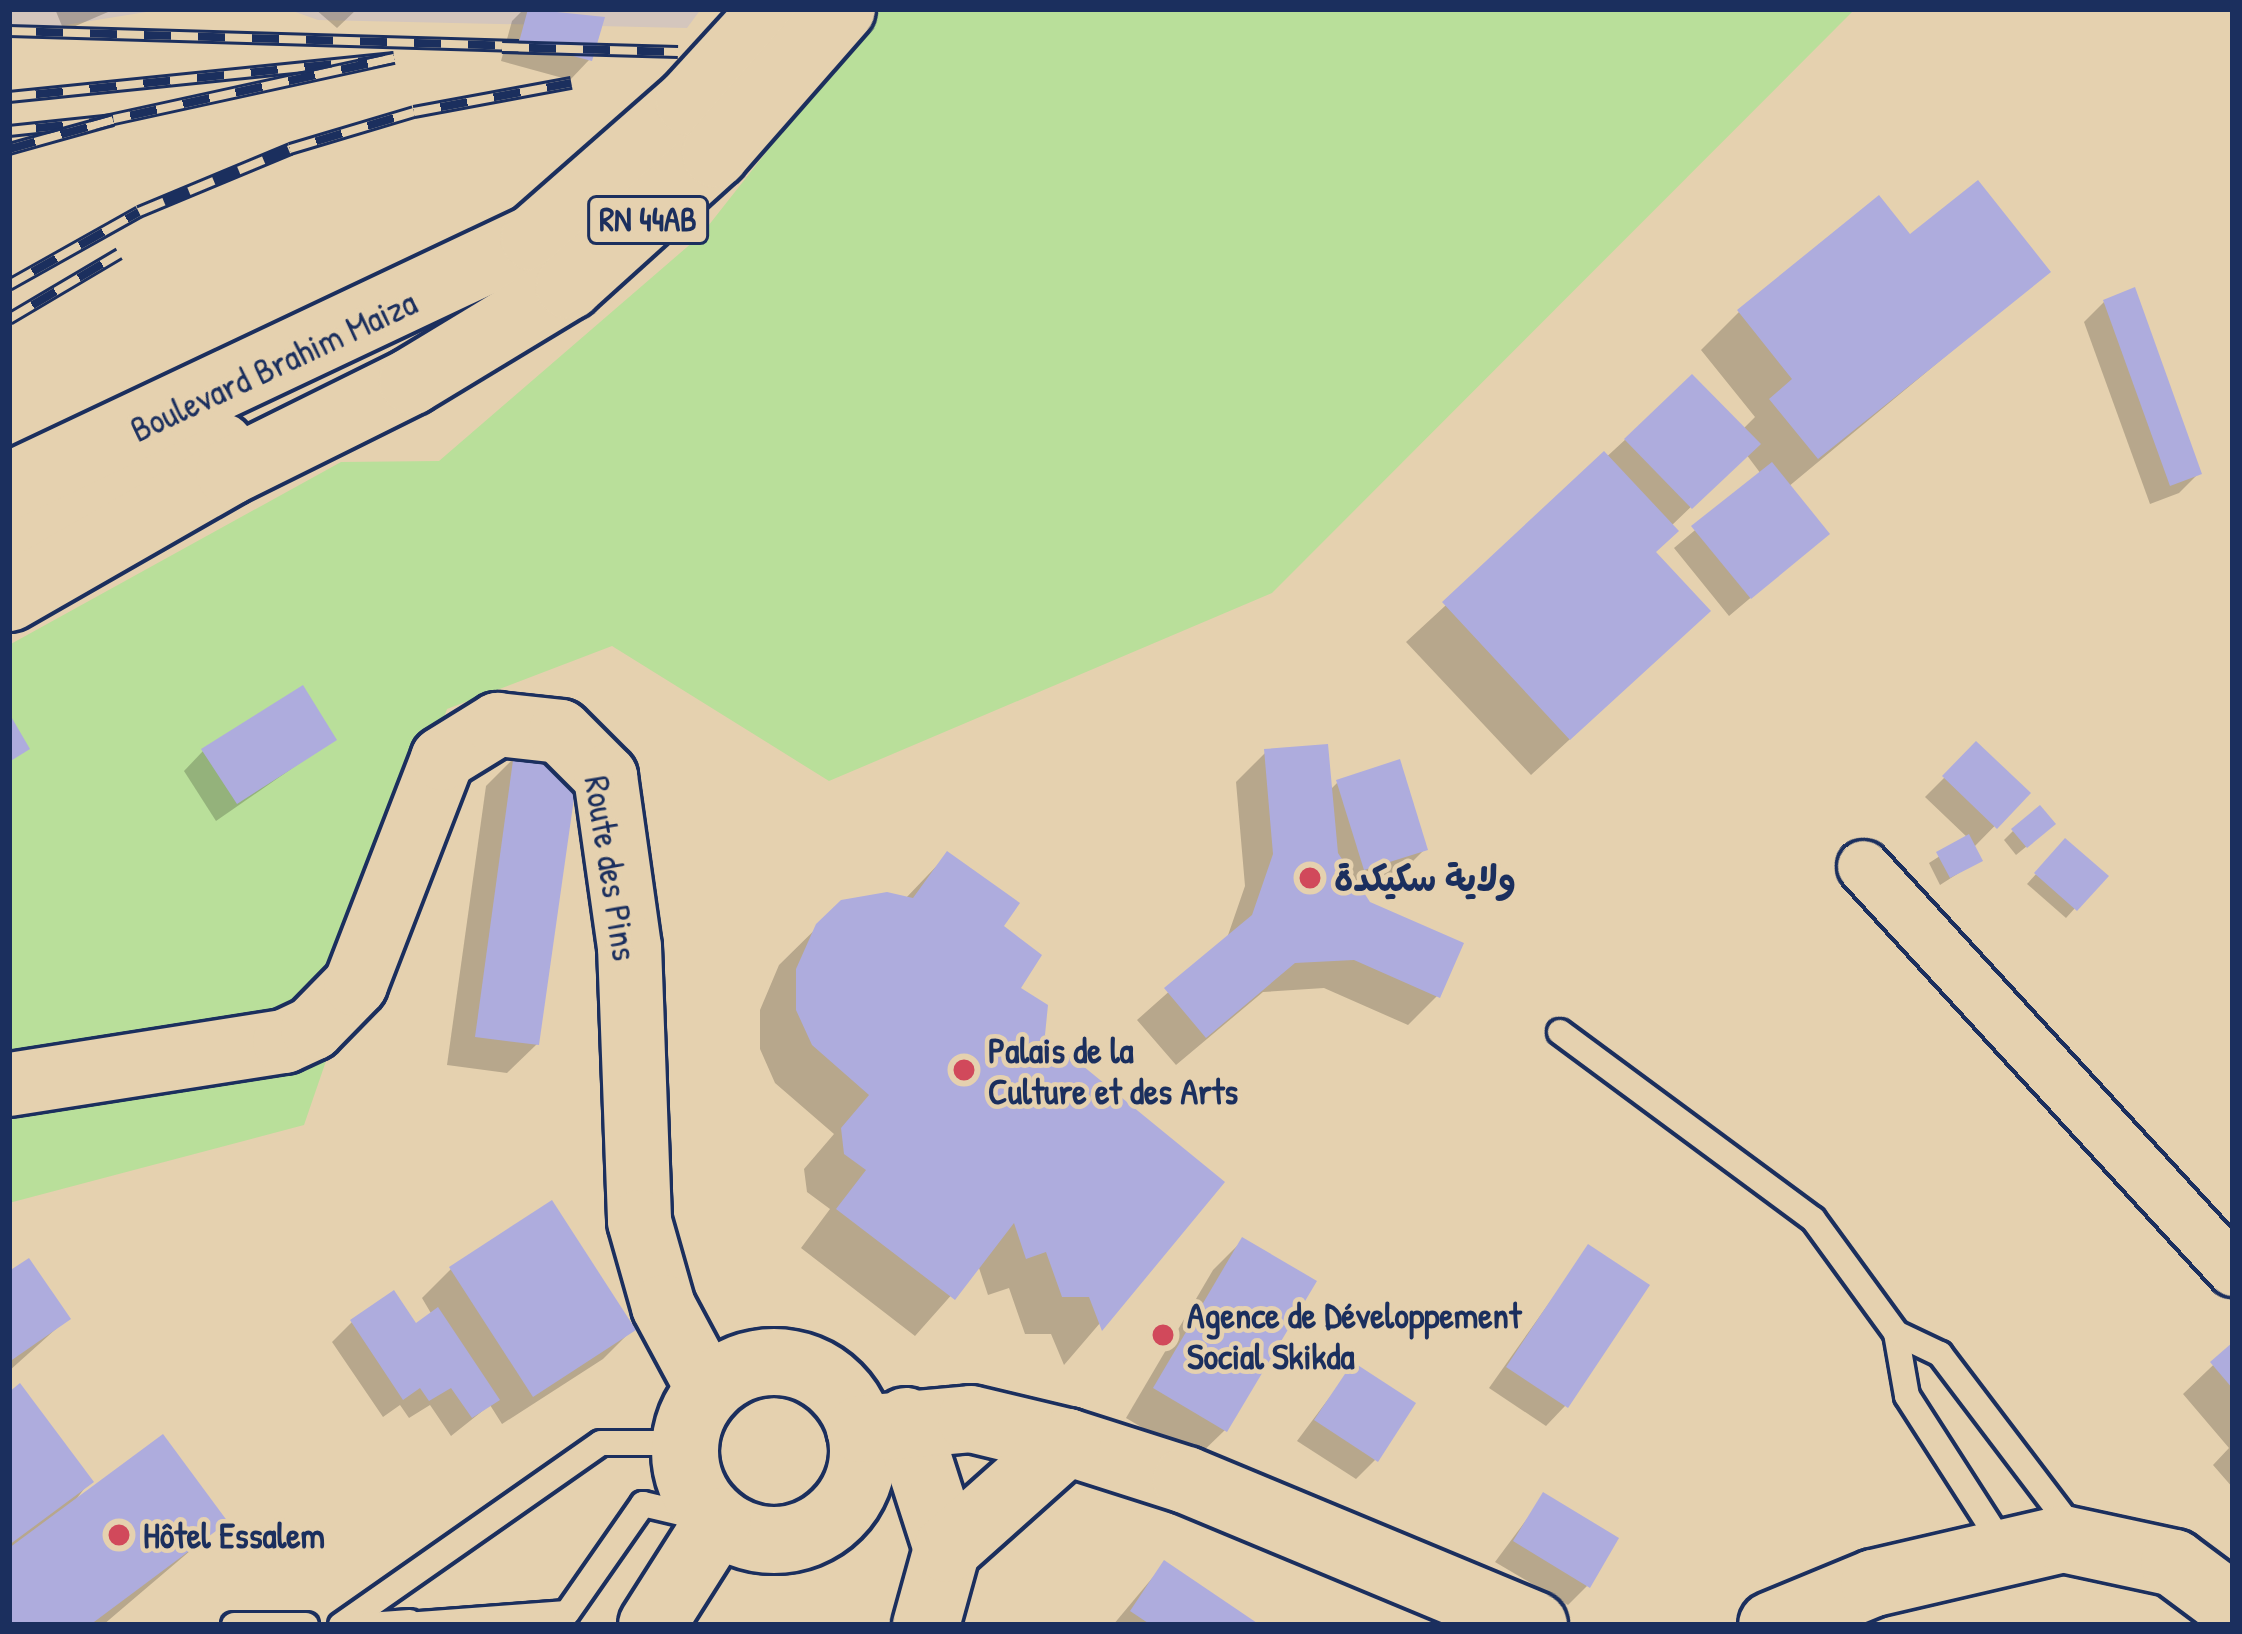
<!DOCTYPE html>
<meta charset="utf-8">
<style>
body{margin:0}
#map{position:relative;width:2242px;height:1634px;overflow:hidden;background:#e5d1af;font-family:"Patrick Hand","Playpen Sans Arabic",sans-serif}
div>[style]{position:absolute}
.built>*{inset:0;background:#d4c6bd}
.green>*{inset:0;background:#b9df9a}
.shadow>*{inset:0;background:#0003}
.building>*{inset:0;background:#aeacdd}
.roads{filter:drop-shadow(3px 0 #1b2f5e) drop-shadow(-3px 0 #1b2f5e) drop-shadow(0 3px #1b2f5e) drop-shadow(0 -3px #1b2f5e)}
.service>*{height:24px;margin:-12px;padding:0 12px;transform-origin:12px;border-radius:12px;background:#e5d1af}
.minor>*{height:51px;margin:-25.5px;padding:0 25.5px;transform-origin:25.5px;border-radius:25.5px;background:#e5d1af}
.tertiary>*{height:63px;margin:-31.5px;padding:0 31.5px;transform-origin:31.5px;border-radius:31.5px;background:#e5d1af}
.secondary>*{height:66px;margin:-33px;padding:0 33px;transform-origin:33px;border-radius:33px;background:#e5d1af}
.secondary>.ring{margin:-33px;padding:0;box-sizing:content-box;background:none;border:66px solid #e5d1af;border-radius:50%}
.primary>*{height:66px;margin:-33px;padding:0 33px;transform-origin:33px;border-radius:33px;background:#e5d1af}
.rail>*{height:14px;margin-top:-7px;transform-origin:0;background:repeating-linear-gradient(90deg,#e5d1af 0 27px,#1b2f5e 0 54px);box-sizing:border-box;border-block:3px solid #1b2f5e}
.dots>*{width:33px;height:33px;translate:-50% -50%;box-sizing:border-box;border:6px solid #e5d1af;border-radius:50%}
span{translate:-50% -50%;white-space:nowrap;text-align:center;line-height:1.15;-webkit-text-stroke:9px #e5d1af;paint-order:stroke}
.shield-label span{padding:3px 9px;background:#e5d1af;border:3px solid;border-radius:9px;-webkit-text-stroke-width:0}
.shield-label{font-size:33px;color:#1b2f5e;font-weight:700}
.street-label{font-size:36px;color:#1b2f5e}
.poi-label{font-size:36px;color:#1b2f5e;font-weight:700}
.left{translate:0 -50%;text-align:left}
.frame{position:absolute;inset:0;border:12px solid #1b2f5e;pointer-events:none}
</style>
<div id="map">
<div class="built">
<i style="clip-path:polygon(9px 9px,165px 9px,9px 34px)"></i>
<i style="clip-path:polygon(287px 9px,701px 9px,687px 28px,318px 20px)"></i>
</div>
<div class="green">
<i style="clip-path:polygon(879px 9px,1855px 9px,1272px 593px,829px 781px,612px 646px,447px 709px,304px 1125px,9px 1203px,9px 645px,341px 462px,439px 461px,701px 235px)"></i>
</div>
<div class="shadow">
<i style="clip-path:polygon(55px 9px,115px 9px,64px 31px)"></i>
<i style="clip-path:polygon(315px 9px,357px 9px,337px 28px)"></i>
<i style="clip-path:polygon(524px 9px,601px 20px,589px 60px,570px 80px,501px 61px,512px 21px)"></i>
<i style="clip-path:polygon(1910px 239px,2047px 272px,1788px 487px,1826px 534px,1729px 616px,1674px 548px,1761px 474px,1746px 454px,1670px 527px,1653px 553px,1669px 648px,1531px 775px,1406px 642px,1692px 378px,1742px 430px,1755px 417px,1701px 350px,1739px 312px)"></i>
<i style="clip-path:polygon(2104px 302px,2199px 473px,2179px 493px,2150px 504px,2084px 322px)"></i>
<i style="clip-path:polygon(333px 740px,216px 821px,184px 771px,203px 751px)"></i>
<i style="clip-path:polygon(1977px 745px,2027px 793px,1973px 848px,1979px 860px,1940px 885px,1929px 863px,1968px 838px,1925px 797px)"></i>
<i style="clip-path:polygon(1266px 752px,1329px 791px,1338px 782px,1425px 849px,1405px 869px,1355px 884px,1437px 996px,1408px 1025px,1324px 988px,1263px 992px,1176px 1065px,1137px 1020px,1226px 941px,1245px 886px,1236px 782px)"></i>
<i style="clip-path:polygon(515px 757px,537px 1044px,507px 1073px,447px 1065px,486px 786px)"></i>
<i style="clip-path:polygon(2013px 831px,2043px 833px,2016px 855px,2004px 840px)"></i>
<i style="clip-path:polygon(2065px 842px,2104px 876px,2066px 918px,2027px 884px)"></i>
<i style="clip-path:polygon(947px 855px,1000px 926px,1017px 989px,1042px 1037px,1221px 1182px,1064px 1365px,1051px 1334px,1025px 1334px,1009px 1288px,988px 1295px,978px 1265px,915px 1336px,801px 1248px,830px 1209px,807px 1192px,804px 1169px,834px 1134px,775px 1083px,760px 1049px,760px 1010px,779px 965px,842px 903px,905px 899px)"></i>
<i style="clip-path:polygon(1242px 1241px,1225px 1430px,1195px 1459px,1126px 1418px,1213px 1270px)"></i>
<i style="clip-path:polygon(1588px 1248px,1565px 1406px,1546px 1426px,1489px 1388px)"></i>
<i style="clip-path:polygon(451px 1269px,632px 1330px,603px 1359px,502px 1424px,490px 1405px,451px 1436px,430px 1405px,409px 1418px,400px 1405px,383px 1417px,332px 1342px,352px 1322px,415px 1327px,432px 1315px,422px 1298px)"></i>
<i style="clip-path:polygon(9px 1275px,67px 1319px,9px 1371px)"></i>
<i style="clip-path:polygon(2233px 1346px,2233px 1488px,2213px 1465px,2229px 1448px,2183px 1394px)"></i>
<i style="clip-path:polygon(1353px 1366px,1375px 1460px,1356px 1479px,1297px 1441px)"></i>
<i style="clip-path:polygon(9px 1395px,90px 1481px,71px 1506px,224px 1522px,103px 1625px,9px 1625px)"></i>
<i style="clip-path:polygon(1544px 1496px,1587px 1586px,1568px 1605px,1495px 1562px)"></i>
<i style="clip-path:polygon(1164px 1564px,1255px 1625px,1113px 1625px)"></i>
</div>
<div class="building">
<i style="clip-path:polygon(528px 9px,605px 17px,592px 61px,519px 42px)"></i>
<i style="clip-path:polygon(1978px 180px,2051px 272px,1818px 459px,1769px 399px,1792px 379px,1737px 310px,1879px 195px,1910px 234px)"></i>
<i style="clip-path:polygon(2135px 287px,2202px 474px,2170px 486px,2103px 300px)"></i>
<i style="clip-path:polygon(1692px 374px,1761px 444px,1692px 509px,1624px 439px)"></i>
<i style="clip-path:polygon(1604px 451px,1679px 531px,1656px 552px,1711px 611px,1570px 740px,1442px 602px)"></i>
<i style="clip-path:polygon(1772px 462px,1830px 534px,1751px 599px,1691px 526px)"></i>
<i style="clip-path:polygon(303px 685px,337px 740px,237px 804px,201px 749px)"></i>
<i style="clip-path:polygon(9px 713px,30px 749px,9px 762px)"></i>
<i style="clip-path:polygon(1976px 741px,2031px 793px,1997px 829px,1942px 776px)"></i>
<i style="clip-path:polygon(1328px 744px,1338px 853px,1370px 902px,1464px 943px,1440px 998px,1354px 960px,1295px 963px,1206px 1038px,1164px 988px,1252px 915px,1273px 854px,1264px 749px)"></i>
<i style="clip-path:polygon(514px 753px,579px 763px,539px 1045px,475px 1037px)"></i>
<i style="clip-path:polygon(1400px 759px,1428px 850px,1364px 870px,1336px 780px)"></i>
<i style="clip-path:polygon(2040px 805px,2056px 824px,2027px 848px,2011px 829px)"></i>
<i style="clip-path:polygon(1969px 834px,1983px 861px,1950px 878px,1936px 852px)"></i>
<i style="clip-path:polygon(2065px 838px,2109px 876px,2077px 911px,2034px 873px)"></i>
<i style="clip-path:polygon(947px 851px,1020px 903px,1004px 926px,1042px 955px,1021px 988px,1048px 1005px,1045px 1035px,1225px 1182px,1102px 1331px,1089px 1297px,1062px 1297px,1046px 1252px,1026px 1259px,1014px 1223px,955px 1300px,836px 1209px,866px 1170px,844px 1154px,841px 1128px,869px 1095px,812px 1045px,796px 1010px,796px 969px,816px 924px,841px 900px,887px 892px,913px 898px)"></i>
<i style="clip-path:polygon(552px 1200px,636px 1330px,533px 1397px,449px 1267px)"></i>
<i style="clip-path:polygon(1242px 1237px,1317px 1281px,1227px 1432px,1153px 1388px)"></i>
<i style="clip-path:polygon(1588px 1244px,1650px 1285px,1568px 1408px,1506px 1367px)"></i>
<i style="clip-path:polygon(29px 1258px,71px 1319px,9px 1362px,9px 1271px)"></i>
<i style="clip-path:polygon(394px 1290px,416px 1323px,438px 1307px,500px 1400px,472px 1418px,451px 1388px,429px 1401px,420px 1388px,403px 1400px,350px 1320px)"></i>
<i style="clip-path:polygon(2233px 1342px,2233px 1389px,2210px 1362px)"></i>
<i style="clip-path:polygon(1353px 1362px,1416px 1403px,1378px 1462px,1314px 1420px)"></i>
<i style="clip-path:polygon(20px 1383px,94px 1482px,9px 1545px,9px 1392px)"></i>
<i style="clip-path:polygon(163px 1434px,228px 1522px,90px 1625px,9px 1625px,9px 1548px)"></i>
<i style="clip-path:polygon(1543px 1492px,1619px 1538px,1590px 1588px,1513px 1541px)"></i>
<i style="clip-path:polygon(1164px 1560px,1260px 1625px,1151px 1625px,1130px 1611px)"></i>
</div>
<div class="roads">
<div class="service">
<i style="left:1560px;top:1032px;width:315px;rotate:36.5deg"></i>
<i style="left:1813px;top:1219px;width:141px;rotate:53.9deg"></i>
<i style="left:1896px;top:1333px;width:64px;rotate:80.1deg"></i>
<i style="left:1907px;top:1396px;width:183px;rotate:57.3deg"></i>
<i style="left:1896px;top:1333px;width:49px;rotate:25.5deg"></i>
<i style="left:1940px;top:1354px;width:223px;rotate:52.8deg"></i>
<i style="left:234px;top:1625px;width:72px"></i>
<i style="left:341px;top:1625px;width:317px;rotate:-35deg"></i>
<i style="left:601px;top:1443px;width:83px"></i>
<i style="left:368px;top:1625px;width:42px;rotate:-4.1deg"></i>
<i style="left:406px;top:1625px;width:161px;rotate:-4.3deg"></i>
<i style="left:567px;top:1613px;width:133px;rotate:-55.1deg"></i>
<i style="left:643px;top:1504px;width:74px;rotate:13.3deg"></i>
</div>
<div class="minor">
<i style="left:1863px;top:866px;width:548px;rotate:47.52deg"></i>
</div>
<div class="tertiary">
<i style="left:9px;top:1084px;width:278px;rotate:-8.9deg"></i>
<i style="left:284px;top:1041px;width:31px;rotate:-25deg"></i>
<i style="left:312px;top:1028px;width:62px;rotate:-45.7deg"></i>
<i style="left:355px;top:984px;width:242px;rotate:-68.9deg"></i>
<i style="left:442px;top:758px;width:65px;rotate:-31.7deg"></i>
<i style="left:497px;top:724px;width:63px;rotate:6.3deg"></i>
<i style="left:560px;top:731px;width:64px;rotate:45deg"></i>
<i style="left:605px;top:776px;width:172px;rotate:82deg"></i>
<i style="left:629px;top:946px;width:275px;rotate:87.9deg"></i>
<i style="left:639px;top:1221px;width:88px;rotate:74.2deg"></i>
<i style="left:663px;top:1306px;width:95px;rotate:61.8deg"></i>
</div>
<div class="secondary">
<i style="left:9px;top:550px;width:236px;rotate:-26.1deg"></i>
<i class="ring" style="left:685px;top:1362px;width:112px;height:112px"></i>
<i style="left:906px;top:1421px;width:134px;rotate:72.2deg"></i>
<i style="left:947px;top:1549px;width:79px;rotate:105.4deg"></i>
<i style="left:860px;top:1429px;width:111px;rotate:-5.1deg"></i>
<i style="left:971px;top:1419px;width:99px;rotate:13.5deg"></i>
<i style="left:1067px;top:1442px;width:125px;rotate:17.7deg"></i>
<i style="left:1186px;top:1480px;width:377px;rotate:22.6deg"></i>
<i style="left:947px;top:1549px;width:161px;rotate:-41.7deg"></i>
<i style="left:652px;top:1625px;width:123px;rotate:-57.6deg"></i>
<i style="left:1772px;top:1625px;width:110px;rotate:-22.4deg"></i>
<i style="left:1874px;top:1583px;width:194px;rotate:-13.1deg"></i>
<i style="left:2063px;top:1539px;width:114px;rotate:12.2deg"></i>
<i style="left:2174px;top:1563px;width:74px;rotate:36.7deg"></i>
</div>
<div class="primary">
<i style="left:9px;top:486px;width:581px;rotate:-25.29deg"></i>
<i style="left:534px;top:238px;width:206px;rotate:-41.3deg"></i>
<i style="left:689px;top:102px;width:126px;rotate:-47.6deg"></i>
<i style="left:9px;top:598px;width:254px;rotate:-29.8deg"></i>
<i style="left:229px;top:472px;width:204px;rotate:-26.4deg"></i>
<i style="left:412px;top:381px;width:184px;rotate:-31.2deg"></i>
<i style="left:569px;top:286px;width:197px;rotate:-42.1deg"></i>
<i style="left:715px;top:154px;width:193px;rotate:-48.8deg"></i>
</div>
</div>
<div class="rail">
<i style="left:9px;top:31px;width:510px;rotate:1.68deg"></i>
<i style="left:502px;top:47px;width:176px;rotate:1.6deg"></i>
<i style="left:9px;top:97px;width:387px;rotate:-5.8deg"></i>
<i style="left:394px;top:58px;width:297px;rotate:167.7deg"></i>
<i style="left:9px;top:131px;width:105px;rotate:-6deg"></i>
<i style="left:113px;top:120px;width:108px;rotate:164.4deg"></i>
<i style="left:9px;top:285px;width:149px;rotate:-29.3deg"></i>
<i style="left:139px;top:212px;width:164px;rotate:-22.6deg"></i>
<i style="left:290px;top:149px;width:129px;rotate:-16.6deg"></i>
<i style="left:414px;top:112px;width:160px;rotate:-10.5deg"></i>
<i style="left:9px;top:319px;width:128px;rotate:-30.6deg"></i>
</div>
<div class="dots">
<i style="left:1310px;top:878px;background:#d1495b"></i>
<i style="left:964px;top:1070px;background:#d1495b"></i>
<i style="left:1163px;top:1335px;background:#d1495b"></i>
<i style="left:119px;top:1535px;background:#d1495b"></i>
</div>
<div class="shield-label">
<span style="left:648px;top:220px">RN 44AB</span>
</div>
<div class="street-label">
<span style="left:273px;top:365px;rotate:-25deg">Boulevard Brahim Maiza</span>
<span style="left:612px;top:868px;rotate:81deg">Route des Pins</span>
</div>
<div class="poi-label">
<span class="left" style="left:1334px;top:878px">ولاية سكيكدة</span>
<span class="left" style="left:988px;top:1070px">Palais de la<br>Culture et des Arts</span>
<span class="left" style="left:1187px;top:1335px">Agence de Développement<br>Social Skikda</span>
<span class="left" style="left:143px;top:1535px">Hôtel Essalem</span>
</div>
<div class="frame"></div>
</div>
